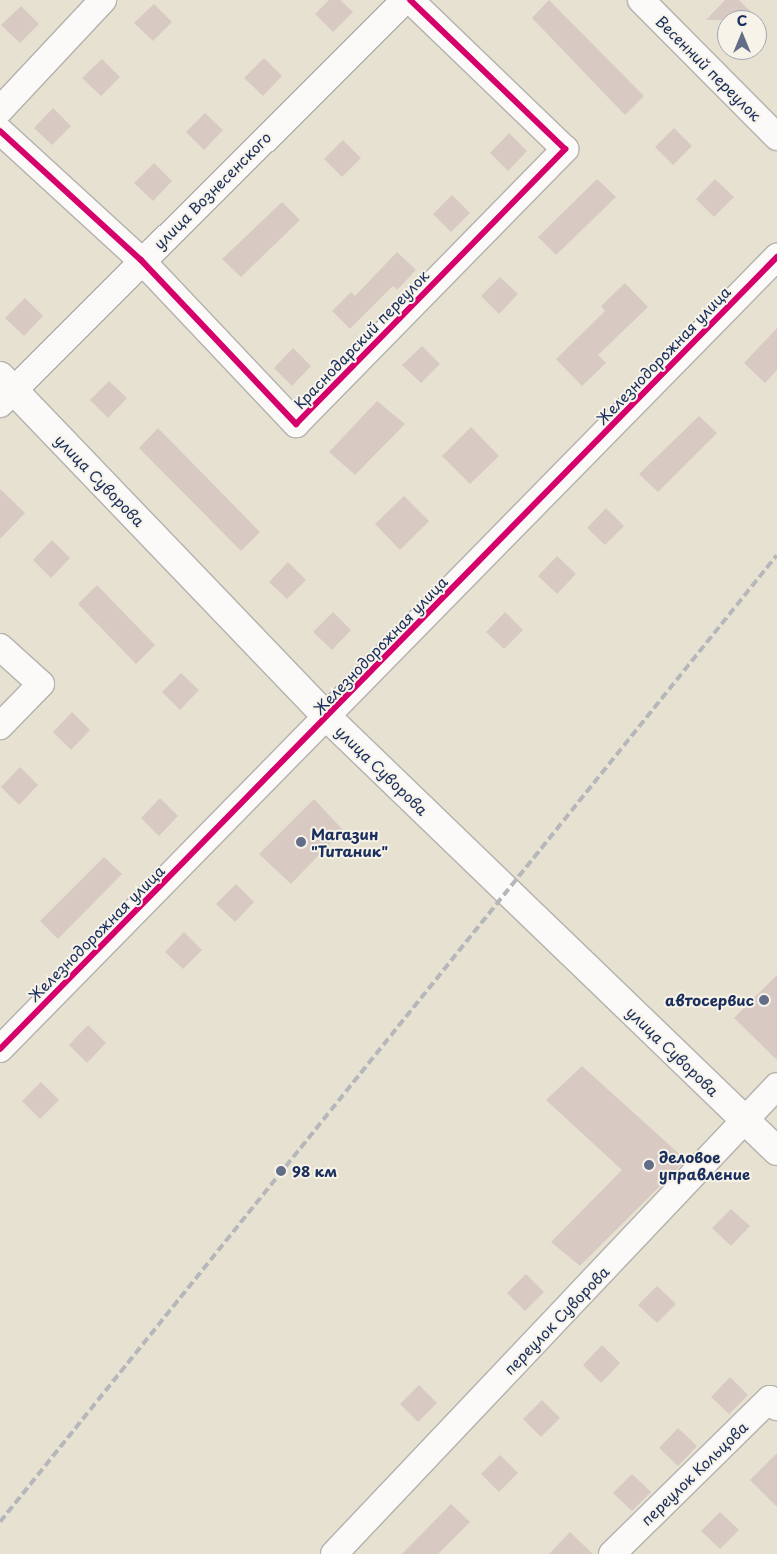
<!DOCTYPE html>
<meta charset="utf-8">
<style>
body{margin:0}
#map{position:relative;width:777px;height:1554px;overflow:hidden;background:#e7e1d2;font-family:"Playpen Sans",sans-serif}
div>[style]{position:absolute}
.building>*{inset:0;background:#d8cac3}
.roads{filter:drop-shadow(1px 0 #b4b2ad) drop-shadow(-1px 0 #b4b2ad) drop-shadow(0 1px #b4b2ad) drop-shadow(0 -1px #b4b2ad)}
.minor>*{height:26px;margin:-13px;padding:0 13px;transform-origin:13px;border-radius:13px;background:#fbfaf8}
.primary>*{height:28px;margin:-14px;padding:0 14px;transform-origin:14px;border-radius:14px;background:#fbfaf8}
.rail>*{height:4px;margin-top:-2px;transform-origin:0;background:repeating-linear-gradient(90deg,#b6b7ba 0 8px,transparent 0 12px)}
.cycleway>*{height:6px;margin:-3px;padding:0 3px;transform-origin:3px;border-radius:3px;background:#d6006c}
.dots>*{width:14px;height:14px;translate:-50% -50%;box-sizing:border-box;border:2px solid #f7f3e8;border-radius:50%}
span{translate:-50% -50%;white-space:nowrap;text-align:center;line-height:1.15;-webkit-text-stroke:4px #f7f3e8;paint-order:stroke}
.street-label{font-size:15px;color:#1b2f5e}
.poi-label{font-size:15px;color:#1b2f5e;font-weight:700}
.left{translate:0 -50%;text-align:left}
.right{translate:-100% -50%;text-align:right}
.north{position:absolute;left:717px;top:10px;width:50px;height:50px;box-sizing:border-box;background:#f7f3e8;border:1px solid #9fa5b1;border-radius:50%;rotate:0deg;font-size:14px;font-weight:700;line-height:20px;text-align:center;color:#1b2f5e}
.north::after{content:'';display:block;margin:auto;width:18px;height:22px;background:#626d87;clip-path:polygon(50% 0,100% 100%,50% 72%,0 100%)}
</style>
<div id="map">
<div class="building">
<i style="clip-path:polygon(329px 0,340px 0,353px 12px,333px 32px,315px 14px)"></i>
<i style="clip-path:polygon(549px 0,644px 96px,625px 115px,532px 18px)"></i>
<i style="clip-path:polygon(725px 0,739px 0,759px 20px,706px 20px)"></i>
<i style="clip-path:polygon(154px 4px,172px 22px,153px 41px,134px 23px)"></i>
<i style="clip-path:polygon(21px 6px,39px 24px,20px 43px,1px 25px)"></i>
<i style="clip-path:polygon(264px 58px,282px 76px,263px 96px,244px 78px)"></i>
<i style="clip-path:polygon(102px 59px,120px 77px,101px 96px,82px 78px)"></i>
<i style="clip-path:polygon(53px 108px,71px 126px,52px 145px,34px 128px)"></i>
<i style="clip-path:polygon(205px 113px,223px 130px,204px 150px,186px 132px)"></i>
<i style="clip-path:polygon(674px 128px,692px 146px,673px 165px,655px 147px)"></i>
<i style="clip-path:polygon(509px 133px,527px 151px,508px 171px,490px 153px)"></i>
<i style="clip-path:polygon(343px 140px,361px 158px,342px 177px,324px 159px)"></i>
<i style="clip-path:polygon(154px 163px,172px 181px,153px 201px,134px 183px)"></i>
<i style="clip-path:polygon(597px 179px,616px 197px,556px 255px,538px 237px)"></i>
<i style="clip-path:polygon(715px 179px,734px 197px,714px 217px,696px 199px)"></i>
<i style="clip-path:polygon(452px 195px,470px 213px,451px 232px,433px 214px)"></i>
<i style="clip-path:polygon(282px 202px,300px 220px,241px 277px,222px 259px)"></i>
<i style="clip-path:polygon(397px 252px,416px 270px,397px 290px,393px 286px,350px 329px,332px 311px,351px 292px,355px 296px)"></i>
<i style="clip-path:polygon(500px 277px,518px 294px,499px 314px,481px 296px)"></i>
<i style="clip-path:polygon(625px 283px,648px 307px,598px 355px,606px 363px,582px 386px,556px 359px,605px 311px,601px 306px)"></i>
<i style="clip-path:polygon(25px 298px,43px 316px,24px 336px,5px 318px)"></i>
<i style="clip-path:polygon(777px 328px,777px 370px,765px 383px,744px 363px)"></i>
<i style="clip-path:polygon(422px 346px,440px 364px,421px 383px,402px 365px)"></i>
<i style="clip-path:polygon(293px 348px,311px 366px,292px 386px,274px 368px)"></i>
<i style="clip-path:polygon(109px 381px,127px 398px,108px 418px,90px 400px)"></i>
<i style="clip-path:polygon(377px 401px,405px 424px,355px 475px,329px 452px)"></i>
<i style="clip-path:polygon(699px 416px,717px 433px,658px 492px,639px 474px)"></i>
<i style="clip-path:polygon(471px 427px,499px 456px,470px 484px,442px 456px)"></i>
<i style="clip-path:polygon(158px 428px,260px 532px,241px 551px,139px 448px)"></i>
<i style="clip-path:polygon(0 489px,25px 513px,0 539px)"></i>
<i style="clip-path:polygon(404px 496px,429px 521px,400px 550px,375px 524px)"></i>
<i style="clip-path:polygon(606px 508px,624px 526px,605px 545px,587px 528px)"></i>
<i style="clip-path:polygon(52px 540px,70px 558px,51px 578px,33px 560px)"></i>
<i style="clip-path:polygon(557px 556px,576px 574px,557px 594px,538px 576px)"></i>
<i style="clip-path:polygon(288px 562px,306px 580px,287px 599px,269px 582px)"></i>
<i style="clip-path:polygon(97px 585px,155px 645px,136px 664px,78px 604px)"></i>
<i style="clip-path:polygon(333px 612px,351px 630px,332px 650px,313px 632px)"></i>
<i style="clip-path:polygon(505px 612px,523px 630px,504px 649px,486px 632px)"></i>
<i style="clip-path:polygon(181px 673px,199px 690px,180px 710px,162px 692px)"></i>
<i style="clip-path:polygon(72px 712px,90px 730px,71px 750px,53px 732px)"></i>
<i style="clip-path:polygon(20px 767px,38px 785px,19px 805px,1px 787px)"></i>
<i style="clip-path:polygon(160px 798px,178px 816px,159px 836px,141px 818px)"></i>
<i style="clip-path:polygon(314px 799px,343px 830px,291px 884px,259px 854px)"></i>
<i style="clip-path:polygon(104px 857px,122px 874px,58px 939px,40px 921px)"></i>
<i style="clip-path:polygon(236px 884px,254px 902px,235px 922px,216px 904px)"></i>
<i style="clip-path:polygon(184px 932px,202px 950px,183px 969px,165px 952px)"></i>
<i style="clip-path:polygon(777px 975px,777px 1060px,734px 1018px)"></i>
<i style="clip-path:polygon(88px 1025px,106px 1043px,87px 1063px,69px 1045px)"></i>
<i style="clip-path:polygon(582px 1066px,686px 1160px,580px 1266px,551px 1242px,622px 1170px,546px 1100px)"></i>
<i style="clip-path:polygon(41px 1082px,59px 1100px,40px 1119px,22px 1101px)"></i>
<i style="clip-path:polygon(731px 1209px,750px 1226px,731px 1246px,712px 1228px)"></i>
<i style="clip-path:polygon(526px 1274px,544px 1292px,525px 1311px,507px 1293px)"></i>
<i style="clip-path:polygon(657px 1286px,676px 1304px,657px 1323px,638px 1305px)"></i>
<i style="clip-path:polygon(602px 1345px,620px 1363px,601px 1383px,583px 1365px)"></i>
<i style="clip-path:polygon(730px 1377px,748px 1395px,729px 1414px,711px 1397px)"></i>
<i style="clip-path:polygon(419px 1385px,437px 1403px,418px 1422px,400px 1404px)"></i>
<i style="clip-path:polygon(542px 1400px,560px 1418px,541px 1437px,523px 1419px)"></i>
<i style="clip-path:polygon(678px 1428px,697px 1446px,678px 1466px,659px 1448px)"></i>
<i style="clip-path:polygon(777px 1453px,777px 1507px,750px 1480px)"></i>
<i style="clip-path:polygon(500px 1455px,518px 1473px,499px 1492px,481px 1474px)"></i>
<i style="clip-path:polygon(632px 1474px,651px 1492px,632px 1511px,613px 1493px)"></i>
<i style="clip-path:polygon(451px 1504px,470px 1522px,438px 1554px,402px 1554px)"></i>
<i style="clip-path:polygon(720px 1512px,739px 1530px,720px 1549px,701px 1531px)"></i>
<i style="clip-path:polygon(570px 1532px,593px 1554px,549px 1554px)"></i>
</div>
<div class="roads">
<div class="minor">
<i style="left:641px;top:0;width:193px;rotate:45.2deg"></i>
<i style="left:0;top:110px;width:151px;rotate:-46.9deg"></i>
<i style="left:0;top:131px;width:191px;rotate:42.5deg"></i>
<i style="left:141px;top:260px;width:226px;rotate:46.6deg"></i>
<i style="left:296px;top:424px;width:385px;rotate:-45.6deg"></i>
<i style="left:565px;top:149px;width:215px;rotate:-136.1deg"></i>
<i style="left:0;top:404px;width:572px;rotate:-44.93deg"></i>
<i style="left:0;top:647px;width:55px;rotate:42.1deg"></i>
<i style="left:41px;top:684px;width:59px;rotate:134.3deg"></i>
<i style="left:0;top:1049px;width:1110px;rotate:-45.55deg"></i>
<i style="left:334px;top:1554px;width:644px;rotate:-46.57deg"></i>
<i style="left:612px;top:1554px;width:221px;rotate:-44.5deg"></i>
<i style="left:770px;top:1399px;width:11px;rotate:49deg"></i>
</div>
<div class="primary">
<i style="left:0;top:376px;width:472px;rotate:46.2deg"></i>
<i style="left:327px;top:717px;width:625px;rotate:43.96deg"></i>
</div>
</div>
<div class="rail">
<i style="left:0;top:1522px;width:1240px;rotate:-51.22deg"></i>
</div>
<div class="cycleway">
<i style="left:0;top:131px;width:191px;rotate:42.5deg"></i>
<i style="left:141px;top:260px;width:226px;rotate:46.6deg"></i>
<i style="left:296px;top:424px;width:385px;rotate:-45.6deg"></i>
<i style="left:565px;top:149px;width:215px;rotate:-136.1deg"></i>
<i style="left:0;top:1049px;width:1110px;rotate:-45.55deg"></i>
</div>
<div class="dots">
<i style="left:301px;top:842px;background:#626d87"></i>
<i style="left:764px;top:1000px;background:#626d87"></i>
<i style="left:649px;top:1165px;background:#626d87"></i>
<i style="left:281px;top:1171px;background:#626d87"></i>
</div>
<div class="street-label">
<span style="left:709px;top:68px;rotate:45deg">Весенний переулок</span>
<span style="left:212px;top:190px;rotate:-45deg">улица Вознесенского</span>
<span style="left:361px;top:339px;rotate:-46deg">Краснодарский переулок</span>
<span style="left:663px;top:355px;rotate:-46deg">Железнодорожная улица</span>
<span style="left:100px;top:480px;rotate:46deg">улица Суворова</span>
<span style="left:380px;top:645px;rotate:-46deg">Железнодорожная улица</span>
<span style="left:382px;top:770px;rotate:44deg">улица Суворова</span>
<span style="left:96px;top:933px;rotate:-45deg">Железнодорожная улица</span>
<span style="left:673px;top:1051px;rotate:44deg">улица Суворова</span>
<span style="left:556px;top:1320px;rotate:-46deg">переулок Суворова</span>
<span style="left:694px;top:1473px;rotate:-44deg">переулок Кольцова</span>
</div>
<div class="poi-label">
<span class="left" style="left:311px;top:842px">Магазин<br>"Титаник"</span>
<span class="right" style="left:754px;top:1000px">автосервис</span>
<span class="left" style="left:659px;top:1165px">деловое<br>управление</span>
<span class="left" style="left:292px;top:1171px">98 км</span>
</div>
<div class="north">С</div>
</div>
